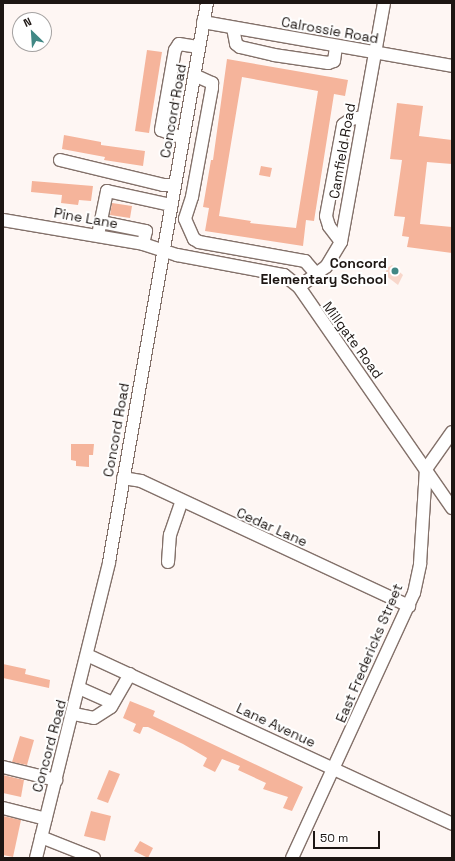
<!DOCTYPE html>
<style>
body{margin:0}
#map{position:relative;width:455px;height:861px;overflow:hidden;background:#fef6f3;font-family:"Space Grotesk",sans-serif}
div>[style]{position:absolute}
.green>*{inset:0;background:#f8d7cb}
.building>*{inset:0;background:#f5b49b}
.roads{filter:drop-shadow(1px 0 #83716a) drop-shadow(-1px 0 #83716a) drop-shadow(0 1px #83716a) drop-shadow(0 -1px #83716a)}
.minor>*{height:12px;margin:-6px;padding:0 6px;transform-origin:6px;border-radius:6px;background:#fff}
.dots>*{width:11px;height:11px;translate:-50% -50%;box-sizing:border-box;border:2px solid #fff;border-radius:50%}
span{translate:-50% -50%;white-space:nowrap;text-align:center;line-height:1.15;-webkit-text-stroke:4px #fff;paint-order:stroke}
.street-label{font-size:14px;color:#1d1613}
.poi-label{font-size:14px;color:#1d1613;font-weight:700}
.right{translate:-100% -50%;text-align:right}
.frame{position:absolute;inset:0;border:4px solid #1d1613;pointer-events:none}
.north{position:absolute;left:12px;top:12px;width:40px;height:40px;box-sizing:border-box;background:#fff;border:1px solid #a5a2a1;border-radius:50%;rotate:335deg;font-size:11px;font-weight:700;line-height:16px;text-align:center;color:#1d1613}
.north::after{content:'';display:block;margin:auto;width:14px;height:18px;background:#418885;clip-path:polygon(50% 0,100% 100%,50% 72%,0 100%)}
.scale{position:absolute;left:313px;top:831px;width:67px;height:18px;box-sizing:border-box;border:2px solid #1d1613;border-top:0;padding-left:5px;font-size:12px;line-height:14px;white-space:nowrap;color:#1d1613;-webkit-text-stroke:3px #fff;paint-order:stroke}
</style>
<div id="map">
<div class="green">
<i style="clip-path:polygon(392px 265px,403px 275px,398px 285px,385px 275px,387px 268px)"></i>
</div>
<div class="building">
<i style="clip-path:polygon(147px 50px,162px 52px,149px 133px,135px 131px)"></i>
<i style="clip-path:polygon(evenodd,227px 59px,348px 80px,345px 96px,334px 94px,314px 221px,306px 220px,303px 246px,205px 231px,209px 208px,203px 207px,211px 160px,213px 160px,227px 59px,242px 77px,318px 91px,296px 228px,250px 223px,251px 221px,219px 216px,242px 77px)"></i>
<i style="clip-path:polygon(397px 103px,423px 106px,419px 136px,452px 140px,452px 164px,427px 162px,420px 224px,452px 227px,452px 253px,407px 247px,409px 237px,402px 236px,405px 217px,394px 216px,402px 160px,390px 159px)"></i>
<i style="clip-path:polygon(64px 135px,101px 142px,101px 145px,145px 151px,143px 166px,104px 160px,105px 157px,62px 149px)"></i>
<i style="clip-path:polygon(261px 166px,272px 168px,270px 177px,259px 175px)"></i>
<i style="clip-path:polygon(32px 181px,93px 186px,91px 201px,79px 200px,78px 205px,61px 203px,62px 195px,31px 192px)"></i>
<i style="clip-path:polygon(112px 203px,132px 206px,130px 218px,110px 215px)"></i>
<i style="clip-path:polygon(71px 444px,94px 444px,93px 455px,89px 455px,89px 467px,76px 466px,76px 461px,71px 460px)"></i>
<i style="clip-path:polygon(3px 664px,26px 669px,25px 674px,50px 680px,49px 688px,3px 678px)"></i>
<i style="clip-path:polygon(130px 701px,155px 711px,153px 716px,303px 787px,292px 811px,283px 808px,288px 797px,263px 789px,266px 783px,238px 770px,240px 766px,222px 759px,215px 772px,203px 766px,207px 758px,183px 744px,148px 727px,143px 727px,140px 734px,133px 731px,136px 724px,123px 718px)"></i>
<i style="clip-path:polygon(20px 736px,34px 740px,27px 765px,12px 762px)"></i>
<i style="clip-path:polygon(109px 770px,120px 774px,108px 803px,97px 799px)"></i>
<i style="clip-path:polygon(3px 775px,24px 780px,21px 797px,3px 793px)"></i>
<i style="clip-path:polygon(91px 811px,111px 816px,105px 841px,84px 836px)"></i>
<i style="clip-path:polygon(3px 816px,21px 820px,13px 857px,3px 855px)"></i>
<i style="clip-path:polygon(140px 841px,153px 848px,148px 858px,134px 851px)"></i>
</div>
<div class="roads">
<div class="minor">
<i style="left:203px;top:22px;width:253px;rotate:10deg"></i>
<i style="left:233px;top:28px;width:16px;rotate:79deg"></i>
<i style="left:236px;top:44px;width:5px;rotate:37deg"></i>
<i style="left:240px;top:47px;width:35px;rotate:13deg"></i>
<i style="left:274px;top:55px;width:55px;rotate:8.4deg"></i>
<i style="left:328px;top:63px;width:6px;rotate:-18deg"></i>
<i style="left:334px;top:61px;width:14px;rotate:-82deg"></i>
<i style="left:194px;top:75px;width:20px;rotate:24deg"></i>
<i style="left:212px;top:83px;width:5px;rotate:90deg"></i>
<i style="left:212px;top:88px;width:111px;rotate:100.4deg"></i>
<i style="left:192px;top:197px;width:23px;rotate:108deg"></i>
<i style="left:185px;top:219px;width:22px;rotate:66deg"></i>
<i style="left:194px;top:239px;width:6px;rotate:31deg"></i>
<i style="left:199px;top:242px;width:108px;rotate:10.2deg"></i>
<i style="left:305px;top:261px;width:18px;rotate:49deg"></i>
<i style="left:183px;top:138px;width:23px;rotate:-160deg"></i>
<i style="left:161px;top:130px;width:81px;rotate:-80.1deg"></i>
<i style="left:175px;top:50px;width:7px;rotate:-56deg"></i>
<i style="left:179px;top:44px;width:20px;rotate:9deg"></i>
<i style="left:60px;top:160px;width:106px;rotate:13.6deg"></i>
<i style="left:163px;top:185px;width:12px"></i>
<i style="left:3px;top:220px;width:142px;rotate:9.7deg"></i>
<i style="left:143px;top:244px;width:36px;rotate:18deg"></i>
<i style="left:177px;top:255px;width:109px;rotate:10.6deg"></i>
<i style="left:284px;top:275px;width:19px;rotate:39deg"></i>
<i style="left:299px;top:287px;width:269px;rotate:55.3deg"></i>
<i style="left:101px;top:222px;width:46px;rotate:11.3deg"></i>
<i style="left:146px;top:231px;width:13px;rotate:103deg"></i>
<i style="left:98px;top:235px;width:45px;rotate:-78.4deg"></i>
<i style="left:107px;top:191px;width:66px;rotate:12.3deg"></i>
<i style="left:341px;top:242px;width:20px;rotate:-127deg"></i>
<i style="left:329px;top:226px;width:10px;rotate:-107deg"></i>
<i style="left:326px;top:216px;width:93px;rotate:-79.4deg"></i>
<i style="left:343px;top:125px;width:10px;rotate:-37deg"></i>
<i style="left:351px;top:119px;width:12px;rotate:-9deg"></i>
<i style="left:299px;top:287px;width:34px;rotate:-37deg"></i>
<i style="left:326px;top:267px;width:29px;rotate:-59deg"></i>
<i style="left:341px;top:242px;width:243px;rotate:-79.8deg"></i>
<i style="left:123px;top:478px;width:18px;rotate:9deg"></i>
<i style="left:141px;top:481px;width:296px;rotate:25deg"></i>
<i style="left:168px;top:562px;width:27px;rotate:-86deg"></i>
<i style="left:170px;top:535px;width:36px;rotate:-71deg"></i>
<i style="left:87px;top:655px;width:402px;rotate:24.8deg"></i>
<i style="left:79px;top:688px;width:37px;rotate:24deg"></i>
<i style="left:74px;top:714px;width:20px;rotate:11deg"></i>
<i style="left:94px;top:718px;width:20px;rotate:-33deg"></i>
<i style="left:111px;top:707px;width:38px;rotate:-60deg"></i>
<i style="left:3px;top:767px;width:55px;rotate:13.8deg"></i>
<i style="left:3px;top:808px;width:44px;rotate:14.3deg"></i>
<i style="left:41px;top:837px;width:57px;rotate:21.6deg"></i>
<i style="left:36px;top:858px;width:305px;rotate:-76.1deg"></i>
<i style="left:109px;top:562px;width:568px;rotate:-80.06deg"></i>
<i style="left:292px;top:858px;width:292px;rotate:-65.3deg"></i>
<i style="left:414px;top:593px;width:30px;rotate:-78deg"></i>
<i style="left:420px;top:564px;width:95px;rotate:-86.4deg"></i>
<i style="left:426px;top:469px;width:45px;rotate:-54.9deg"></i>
</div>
</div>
<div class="dots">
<i style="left:395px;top:271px;background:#418885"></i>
</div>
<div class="street-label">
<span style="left:330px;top:30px;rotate:10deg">Calrossie Road</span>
<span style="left:173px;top:111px;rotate:-80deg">Concord Road</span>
<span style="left:342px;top:151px;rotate:-80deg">Camfield Road</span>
<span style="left:86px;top:218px;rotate:10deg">Pine Lane</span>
<span style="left:353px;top:340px;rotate:54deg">Millgate Road</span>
<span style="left:116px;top:430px;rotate:-80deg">Concord Road</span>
<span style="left:272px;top:527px;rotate:24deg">Cedar Lane</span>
<span style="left:369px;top:653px;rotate:-67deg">East Fredericks Street</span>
<span style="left:276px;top:725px;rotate:25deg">Lane Avenue</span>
<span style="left:49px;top:746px;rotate:-75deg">Concord Road</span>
</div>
<div class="poi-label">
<span class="right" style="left:387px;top:271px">Concord<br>Elementary School</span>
</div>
<div class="frame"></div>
<div class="north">N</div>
<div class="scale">50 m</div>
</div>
